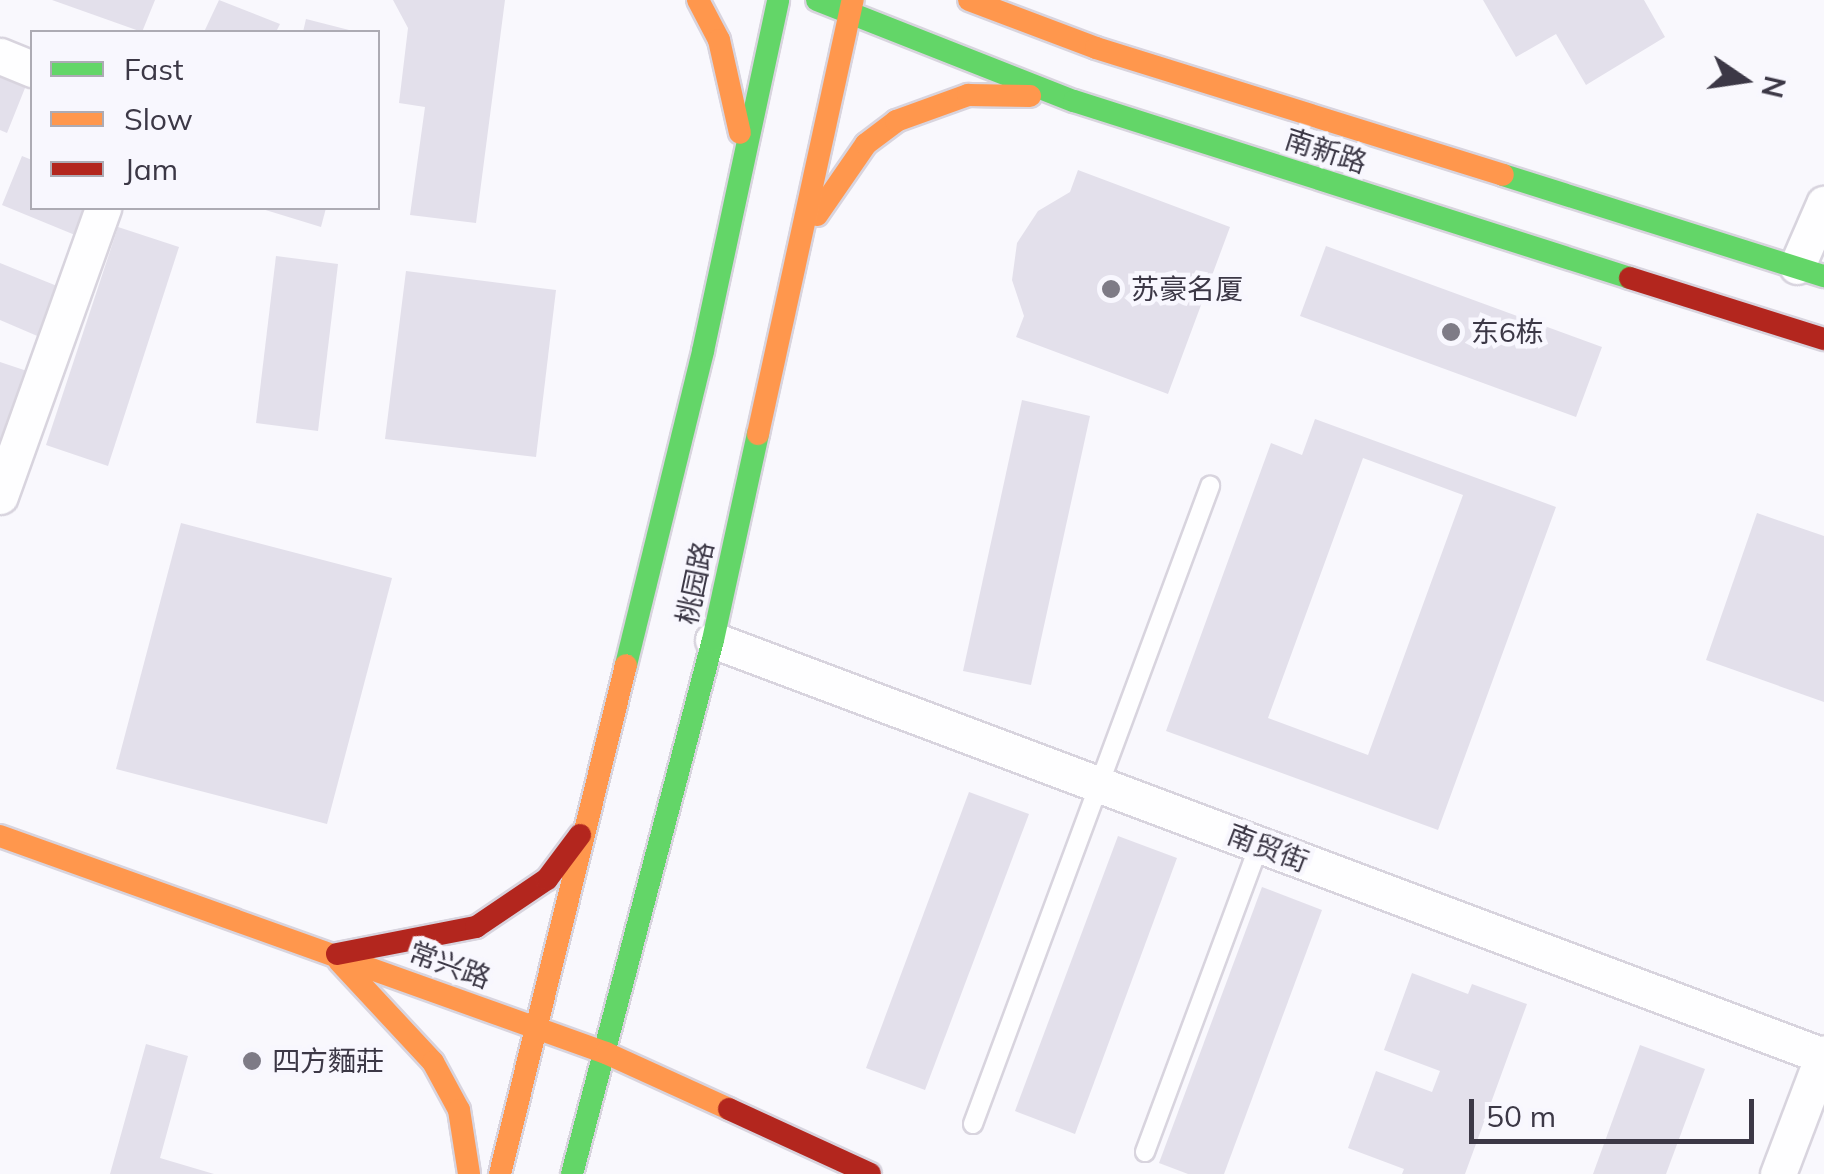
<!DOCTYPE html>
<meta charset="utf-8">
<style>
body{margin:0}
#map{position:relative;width:1824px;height:1174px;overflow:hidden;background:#f9f8fd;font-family:Mulish,"Noto Sans SC",sans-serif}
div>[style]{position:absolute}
.building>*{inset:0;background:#e3e0eb}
.roads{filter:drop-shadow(2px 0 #d8d4de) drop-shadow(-2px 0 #d8d4de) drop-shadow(0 2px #d8d4de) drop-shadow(0 -2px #d8d4de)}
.lane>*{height:18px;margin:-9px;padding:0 9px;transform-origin:9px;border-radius:9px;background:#fefeff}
.street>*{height:35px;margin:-17.5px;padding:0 17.5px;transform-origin:17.5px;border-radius:17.5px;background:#fefeff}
.fast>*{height:22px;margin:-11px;padding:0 11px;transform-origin:11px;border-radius:11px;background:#63d668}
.slow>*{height:22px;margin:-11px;padding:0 11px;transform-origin:11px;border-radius:11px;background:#ff974d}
.jam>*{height:22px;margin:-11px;padding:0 11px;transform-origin:11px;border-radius:11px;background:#b3261e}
.dots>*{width:28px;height:28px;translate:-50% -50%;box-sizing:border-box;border:5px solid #f8f7fe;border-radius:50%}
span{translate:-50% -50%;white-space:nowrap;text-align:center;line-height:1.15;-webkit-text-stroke:9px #f8f7fe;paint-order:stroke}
.street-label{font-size:28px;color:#3c3846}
.poi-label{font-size:28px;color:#3c3846}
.left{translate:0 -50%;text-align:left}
.legend{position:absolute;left:30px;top:30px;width:350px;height:180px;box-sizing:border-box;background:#f8f7fe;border:2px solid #adabb4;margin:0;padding:12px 18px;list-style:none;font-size:30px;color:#3c3846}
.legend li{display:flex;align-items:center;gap:20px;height:50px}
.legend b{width:50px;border:2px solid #adabb4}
.north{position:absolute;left:1694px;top:30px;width:100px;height:100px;-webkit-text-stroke:8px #f8f7fe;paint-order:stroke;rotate:103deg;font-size:28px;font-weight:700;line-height:40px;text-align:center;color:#3c3846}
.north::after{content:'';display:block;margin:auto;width:35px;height:45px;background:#3c3846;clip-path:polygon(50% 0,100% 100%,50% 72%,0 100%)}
.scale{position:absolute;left:1469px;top:1099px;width:285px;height:45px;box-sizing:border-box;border:5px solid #3c3846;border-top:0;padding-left:12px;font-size:30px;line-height:35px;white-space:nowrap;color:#3c3846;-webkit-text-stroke:8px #f8f7fe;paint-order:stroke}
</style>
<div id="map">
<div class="building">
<i style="clip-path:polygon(52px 0,155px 0,142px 32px)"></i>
<i style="clip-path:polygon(219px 0,280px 24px,276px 32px,204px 32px)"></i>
<i style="clip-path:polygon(393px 0,505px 0,476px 223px,410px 215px,425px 107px,399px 103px,408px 28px)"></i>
<i style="clip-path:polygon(1483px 0,1644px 0,1665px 37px,1586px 85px,1556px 34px,1516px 57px)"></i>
<i style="clip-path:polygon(306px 19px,353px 31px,353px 32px,303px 32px)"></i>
<i style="clip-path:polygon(0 72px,27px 83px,7px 133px,0 130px)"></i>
<i style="clip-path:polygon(22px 156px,32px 160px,32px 208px,86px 208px,75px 235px,2px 205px)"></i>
<i style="clip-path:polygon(1078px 170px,1230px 227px,1168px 394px,1016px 337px,1024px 316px,1012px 280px,1017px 243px,1038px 211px,1070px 192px)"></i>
<i style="clip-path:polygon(259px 208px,326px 208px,321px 227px)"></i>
<i style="clip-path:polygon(118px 227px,179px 247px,108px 466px,46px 445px)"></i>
<i style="clip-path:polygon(1326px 246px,1602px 347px,1576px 417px,1300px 316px)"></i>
<i style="clip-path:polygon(276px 256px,338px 264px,318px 431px,256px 423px)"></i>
<i style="clip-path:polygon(0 263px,62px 288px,42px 338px,0 320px)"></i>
<i style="clip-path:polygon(406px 271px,556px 290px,536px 457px,385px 439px)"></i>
<i style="clip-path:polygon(0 362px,27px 371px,0 452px)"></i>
<i style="clip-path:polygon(1022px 400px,1090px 416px,1031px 685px,963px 671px)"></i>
<i style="clip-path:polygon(evenodd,1315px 419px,1556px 507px,1438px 830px,1166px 731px,1271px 443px,1302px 455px,1315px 419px,1363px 458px,1463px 495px,1368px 755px,1268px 718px,1363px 458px)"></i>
<i style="clip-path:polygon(1757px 513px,1824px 536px,1824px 702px,1706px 660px)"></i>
<i style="clip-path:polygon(181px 523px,392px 578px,327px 824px,116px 769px)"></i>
<i style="clip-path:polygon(969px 792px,1029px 814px,925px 1090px,866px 1068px)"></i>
<i style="clip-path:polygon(1118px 836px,1177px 858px,1075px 1134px,1015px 1111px)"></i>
<i style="clip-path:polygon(1262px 887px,1322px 910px,1224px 1174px,1188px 1174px,1159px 1163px)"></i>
<i style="clip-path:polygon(1412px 973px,1468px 994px,1472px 984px,1527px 1004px,1465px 1174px,1402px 1174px,1404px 1169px,1348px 1148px,1376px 1071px,1432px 1092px,1440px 1071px,1384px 1050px)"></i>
<i style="clip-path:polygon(146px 1044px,188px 1056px,160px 1158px,214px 1174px,110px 1174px)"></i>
<i style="clip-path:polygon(1640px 1045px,1705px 1069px,1666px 1174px,1593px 1174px)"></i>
</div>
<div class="roads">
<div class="lane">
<i style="left:973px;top:1124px;width:681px;rotate:-69.62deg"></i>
<i style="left:1145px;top:1152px;width:327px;rotate:-69.6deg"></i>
</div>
<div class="street">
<i style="left:0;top:56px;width:35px;rotate:22deg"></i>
<i style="left:1797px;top:266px;width:68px;rotate:-66.5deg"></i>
<i style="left:0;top:496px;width:306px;rotate:-70.3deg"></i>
<i style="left:713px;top:640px;width:1185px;rotate:20.54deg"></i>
<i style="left:1778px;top:1174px;width:129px;rotate:-69.2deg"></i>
</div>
<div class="fast">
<i style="left:817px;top:0;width:276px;rotate:21.5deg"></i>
<i style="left:1074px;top:101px;width:583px;rotate:17.66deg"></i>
<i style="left:1503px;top:175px;width:337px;rotate:17.5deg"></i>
<i style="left:626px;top:665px;width:323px;rotate:-76.2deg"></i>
<i style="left:703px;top:351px;width:359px;rotate:-77.9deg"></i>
<i style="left:572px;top:1174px;width:552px;rotate:-75.21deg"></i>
<i style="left:713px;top:640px;width:211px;rotate:-77.7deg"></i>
</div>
<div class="slow">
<i style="left:698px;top:0;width:45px;rotate:62.3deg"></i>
<i style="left:719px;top:40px;width:95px;rotate:77.3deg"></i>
<i style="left:969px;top:0;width:136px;rotate:20.7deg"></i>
<i style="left:1096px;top:48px;width:426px;rotate:17.3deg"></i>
<i style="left:817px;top:215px;width:86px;rotate:-55.4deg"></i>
<i style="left:866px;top:144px;width:38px;rotate:-37deg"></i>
<i style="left:896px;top:121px;width:77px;rotate:-19.9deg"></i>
<i style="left:968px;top:95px;width:62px;rotate:0.9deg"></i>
<i style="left:758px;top:434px;width:444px;rotate:-77.7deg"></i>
<i style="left:0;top:836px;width:644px;rotate:19.7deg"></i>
<i style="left:606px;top:1053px;width:135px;rotate:24.5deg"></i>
<i style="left:339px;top:961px;width:138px;rotate:47.1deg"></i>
<i style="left:433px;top:1062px;width:55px;rotate:61.6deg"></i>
<i style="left:459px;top:1110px;width:65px;rotate:81.1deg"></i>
<i style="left:500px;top:1174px;width:524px;rotate:-76.1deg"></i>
</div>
<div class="jam">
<i style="left:1630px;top:278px;width:203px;rotate:17.5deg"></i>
<i style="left:337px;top:954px;width:142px;rotate:-11deg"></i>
<i style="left:476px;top:927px;width:86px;rotate:-34.1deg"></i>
<i style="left:547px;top:879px;width:55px;rotate:-53.1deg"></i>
<i style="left:729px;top:1109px;width:155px;rotate:24.7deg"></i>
</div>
</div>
<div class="dots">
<i style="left:1111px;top:289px;background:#7e7b86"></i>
<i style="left:1451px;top:332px;background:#7e7b86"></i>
<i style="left:252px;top:1061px;background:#7e7b86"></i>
</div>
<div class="street-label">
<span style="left:1326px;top:151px;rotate:18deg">南新路</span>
<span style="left:695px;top:583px;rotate:-78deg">桃园路</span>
<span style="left:1268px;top:848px;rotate:21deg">南贸街</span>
<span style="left:450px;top:965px;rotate:20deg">常兴路</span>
</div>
<div class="poi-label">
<span class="left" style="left:1131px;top:289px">苏豪名厦</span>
<span class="left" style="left:1471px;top:332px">东6栋</span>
<span class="left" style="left:272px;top:1061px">四方麵莊</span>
</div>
<ul class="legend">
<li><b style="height:12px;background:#63d668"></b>Fast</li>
<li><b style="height:12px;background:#ff974d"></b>Slow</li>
<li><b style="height:12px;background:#b3261e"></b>Jam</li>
</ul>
<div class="north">N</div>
<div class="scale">50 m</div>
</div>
